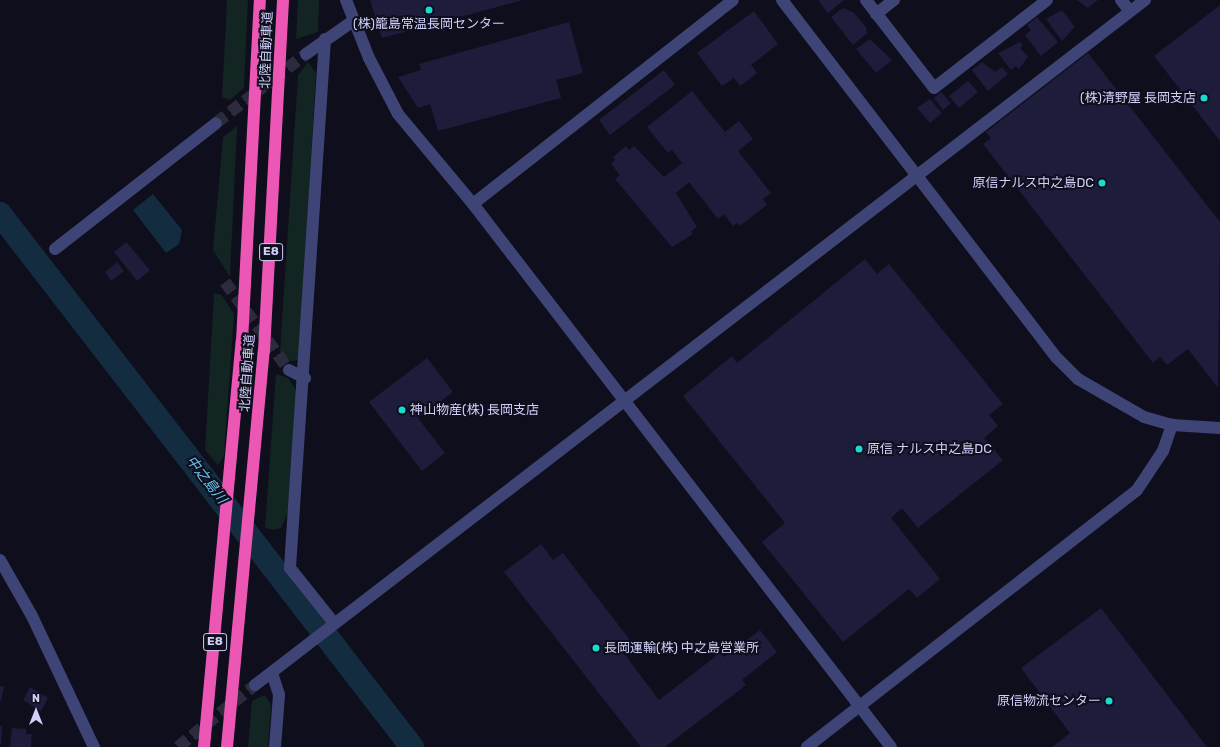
<!DOCTYPE html>
<meta charset="utf-8">
<style>
body{margin:0}
#map{position:relative;width:1220px;height:747px;overflow:hidden;background:#0e0e1c;font-family:Rubik,"Noto Sans JP",sans-serif}
div>[style]{position:absolute}
.green>*{inset:0;background:#122522}
.water>*{inset:0;background:#132c40}
.river>*{height:24px;margin:-12px;padding:0 12px;transform-origin:12px;border-radius:12px;background:#132c40}
.building>*{inset:0;background:#1d1c3b}
.minor-tunnel>*{height:12px;margin-top:-6px;transform-origin:0;background:repeating-linear-gradient(90deg,#2b2b3d 0 12px,transparent 0 18px)}
.minor>*{height:12px;margin:-6px;padding:0 6px;transform-origin:6px;border-radius:6px;background:#3e4576}
.highway>*{height:12px;margin:-6px;padding:0 6px;transform-origin:6px;border-radius:6px;background:#ec57b6}
.dots>*{width:11px;height:11px;translate:-50% -50%;box-sizing:border-box;border:2px solid #0e0e1c;border-radius:50%}
span{translate:-50% -50%;white-space:nowrap;text-align:center;line-height:1.15;-webkit-text-stroke:4px #0e0e1c;paint-order:stroke}
.shield-label span{padding:1px 3px;background:#0e0e1c;border:1px solid;border-radius:3px;-webkit-text-stroke-width:0}
.shield-label{font-size:12px;color:#cfd0f9;font-weight:700}
.poi-label{font-size:13px;color:#cfd0f9}
.right{translate:-100% -50%;text-align:right}
.left{translate:0 -50%;text-align:left}
.street-label{font-size:13px;color:#cfd0f9}
.water-label{font-size:14px;color:#68c5ee;font-style:italic}
.north{position:absolute;left:16px;top:691px;width:40px;height:40px;-webkit-text-stroke:3px #0e0e1c;paint-order:stroke;rotate:0deg;font-size:11px;font-weight:700;line-height:16px;text-align:center;color:#cfd0f9}
.north::after{content:'';display:block;margin:auto;width:14px;height:18px;background:#cfd0f9;clip-path:polygon(50% 0,100% 100%,50% 72%,0 100%)}
</style>
<div id="map">
<div class="green">
<i style="clip-path:polygon(227px 0,248px 0,244px 88px,230px 100px,222px 97px)"></i>
<i style="clip-path:polygon(298px 0,319px 0,318px 32px,296px 39px)"></i>
<i style="clip-path:polygon(308px 62px,316px 73px,299px 360px,291px 361px,280px 352px,298px 75px)"></i>
<i style="clip-path:polygon(237px 126px,230px 277px,213px 250px,223px 137px)"></i>
<i style="clip-path:polygon(214px 293px,222px 295px,234px 314px,224px 456px,218px 465px,205px 450px)"></i>
<i style="clip-path:polygon(276px 374px,288px 378px,296px 390px,288px 513px,281px 528px,274px 530px,265px 528px)"></i>
<i style="clip-path:polygon(265px 695px,271px 705px,268px 747px,248px 747px,252px 701px)"></i>
</div>
<div class="water">
<i style="clip-path:polygon(153px 194px,182px 230px,179px 244px,166px 253px,133px 210px)"></i>
</div>
<div class="river">
<i style="left:0;top:214px;width:674px;rotate:52.3deg"></i>
</div>
<div class="building">
<i style="clip-path:polygon(370px 0,523px 0,382px 38px)"></i>
<i style="clip-path:polygon(818px 0,844px 0,828px 13px)"></i>
<i style="clip-path:polygon(1077px 0,1098px 0,1088px 8px)"></i>
<i style="clip-path:polygon(1220px 5px,1220px 141px,1154px 56px)"></i>
<i style="clip-path:polygon(843px 8px,854px 13px,866px 27px,867px 33px,853px 45px,831px 17px)"></i>
<i style="clip-path:polygon(1062px 10px,1075px 27px,1062px 41px,1046px 19px)"></i>
<i style="clip-path:polygon(754px 11px,778px 44px,751px 65px,757px 73px,740px 86px,734px 78px,722px 86px,697px 53px)"></i>
<i style="clip-path:polygon(1037px 17px,1058px 42px,1041px 56px,1025px 35px,1031px 30px,1027px 25px)"></i>
<i style="clip-path:polygon(569px 22px,583px 73px,556px 80px,561px 98px,438px 131px,430px 104px,418px 108px,398px 77px,421px 70px,419px 64px)"></i>
<i style="clip-path:polygon(870px 39px,892px 60px,876px 73px,856px 49px)"></i>
<i style="clip-path:polygon(1020px 42px,1023px 45px,1020px 48px,1028px 57px,1019px 69px,1016px 66px,1011px 70px,998px 53px)"></i>
<i style="clip-path:polygon(1088px 53px,1220px 222px,1218px 388px,1188px 349px,1167px 365px,1160px 357px,1153px 363px,983px 144px,991px 138px,986px 132px)"></i>
<i style="clip-path:polygon(982px 62px,995px 72px,1002px 67px,1008px 74px,988px 91px,972px 70px)"></i>
<i style="clip-path:polygon(664px 70px,675px 85px,610px 135px,599px 120px)"></i>
<i style="clip-path:polygon(968px 81px,978px 92px,959px 108px,949px 96px)"></i>
<i style="clip-path:polygon(692px 91px,725px 132px,739px 121px,753px 139px,738px 151px,771px 193px,763px 199px,767px 205px,740px 226px,737px 223px,733px 226px,724px 214px,718px 219px,689px 182px,676px 193px,697px 227px,691px 231px,693px 234px,672px 247px,615px 179px,620px 175px,611px 164px,615px 160px,613px 157px,626px 146px,629px 150px,634px 146px,664px 177px,682px 163px,672px 150px,668px 153px,647px 127px)"></i>
<i style="clip-path:polygon(941px 92px,951px 103px,943px 110px,934px 98px)"></i>
<i style="clip-path:polygon(930px 99px,942px 113px,930px 123px,917px 108px)"></i>
<i style="clip-path:polygon(126px 242px,150px 270px,137px 281px,114px 252px)"></i>
<i style="clip-path:polygon(865px 259px,877px 274px,889px 264px,1003px 404px,989px 415px,998px 426px,984px 438px,1003px 460px,918px 528px,902px 508px,891px 518px,940px 579px,917px 598px,909px 589px,843px 642px,762px 542px,785px 523px,683px 396px,732px 356px,737px 363px)"></i>
<i style="clip-path:polygon(117px 262px,124px 271px,111px 281px,105px 272px)"></i>
<i style="clip-path:polygon(427px 358px,453px 392px,418px 418px,445px 453px,422px 471px,369px 402px)"></i>
<i style="clip-path:polygon(541px 544px,553px 560px,563px 553px,633px 644px,623px 652px,659px 700px,720px 653px,724px 657px,760px 630px,777px 652px,742px 680px,746px 685px,665px 747px,641px 747px,504px 572px)"></i>
<i style="clip-path:polygon(1101px 608px,1207px 747px,1052px 747px,1070px 733px,1021px 668px)"></i>
<i style="clip-path:polygon(0 686px,4px 686px,1px 701px,0 700px)"></i>
<i style="clip-path:polygon(30px 687px,48px 698px,41px 711px,23px 700px)"></i>
<i style="clip-path:polygon(0 726px,2px 726px,1px 744px,0 744px)"></i>
<i style="clip-path:polygon(12px 728px,26px 729px,26px 734px,32px 734px,31px 747px,10px 747px)"></i>
</div>
<div class="minor-tunnel">
<i style="left:216px;top:123px;width:113px;rotate:-37.5deg"></i>
<i style="left:225px;top:282px;width:109px;rotate:54deg"></i>
<i style="left:178px;top:747px;width:99px;rotate:-38.8deg"></i>
</div>
<div class="minor">
<i style="left:346px;top:0;width:62px;rotate:68.4deg"></i>
<i style="left:369px;top:58px;width:63px;rotate:62.6deg"></i>
<i style="left:398px;top:114px;width:117px;rotate:50.2deg"></i>
<i style="left:473px;top:204px;width:685px;rotate:52.41deg"></i>
<i style="left:782px;top:0;width:451px;rotate:52.5deg"></i>
<i style="left:1057px;top:358px;width:30px;rotate:45deg"></i>
<i style="left:1078px;top:379px;width:76px;rotate:29.9deg"></i>
<i style="left:1144px;top:417px;width:29px;rotate:16deg"></i>
<i style="left:1172px;top:425px;width:48px;rotate:3.6deg"></i>
<i style="left:866px;top:0;width:111px;rotate:52.3deg"></i>
<i style="left:934px;top:88px;width:143px;rotate:-37.9deg"></i>
<i style="left:1121px;top:0;width:14px;rotate:51deg"></i>
<i style="left:876px;top:14px;width:23px;rotate:-38deg"></i>
<i style="left:325px;top:39px;width:530px;rotate:93.79deg"></i>
<i style="left:290px;top:568px;width:70px;rotate:51.3deg"></i>
<i style="left:306px;top:54px;width:57px;rotate:-35.1deg"></i>
<i style="left:473px;top:204px;width:330px;rotate:-38.1deg"></i>
<i style="left:55px;top:249px;width:204px;rotate:-38deg"></i>
<i style="left:289px;top:370px;width:18px;rotate:27deg"></i>
<i style="left:0;top:560px;width:64px;rotate:60.3deg"></i>
<i style="left:32px;top:616px;width:145px;rotate:64.7deg"></i>
<i style="left:272px;top:673px;width:23px;rotate:72deg"></i>
<i style="left:279px;top:695px;width:52px;rotate:94.4deg"></i>
<i style="left:255px;top:685px;width:1123px;rotate:-37.58deg"></i>
<i style="left:807px;top:747px;width:418px;rotate:-37.9deg"></i>
<i style="left:1137px;top:490px;width:47px;rotate:-56.3deg"></i>
<i style="left:1163px;top:451px;width:28px;rotate:-71deg"></i>
</div>
<div class="highway">
<i style="left:204px;top:747px;width:408px;rotate:-84.7deg"></i>
<i style="left:242px;top:341px;width:341px;rotate:-87deg"></i>
<i style="left:227px;top:747px;width:398px;rotate:-84.7deg"></i>
<i style="left:264px;top:351px;width:352px;rotate:-86.9deg"></i>
</div>
<div class="dots">
<i style="left:429px;top:10px;background:#19dbd0"></i>
<i style="left:1204px;top:98px;background:#19dbd0"></i>
<i style="left:1102px;top:183px;background:#19dbd0"></i>
<i style="left:402px;top:410px;background:#19dbd0"></i>
<i style="left:859px;top:449px;background:#19dbd0"></i>
<i style="left:596px;top:648px;background:#19dbd0"></i>
<i style="left:1109px;top:701px;background:#19dbd0"></i>
</div>
<div class="shield-label">
<span style="left:271px;top:252px">E8</span>
<span style="left:215px;top:642px">E8</span>
</div>
<div class="poi-label">
<span style="left:429px;top:24px">(株)籠島常温長岡センター</span>
<span class="right" style="left:1196px;top:98px">(株)清野屋 長岡支店</span>
<span class="right" style="left:1094px;top:183px">原信ナルス中之島DC</span>
<span class="left" style="left:410px;top:410px">神山物産(株) 長岡支店</span>
<span class="left" style="left:867px;top:449px">原信 ナルス中之島DC</span>
<span class="left" style="left:604px;top:648px">長岡運輸(株) 中之島営業所</span>
<span class="right" style="left:1101px;top:701px">原信物流センター</span>
</div>
<div class="street-label">
<span style="left:267px;top:50px;rotate:-88deg">北陸自動車道</span>
<span style="left:248px;top:373px;rotate:-86deg">北陸自動車道</span>
</div>
<div class="water-label">
<span style="left:206px;top:480px;rotate:52deg">中之島川</span>
</div>
<div class="north">N</div>
</div>
